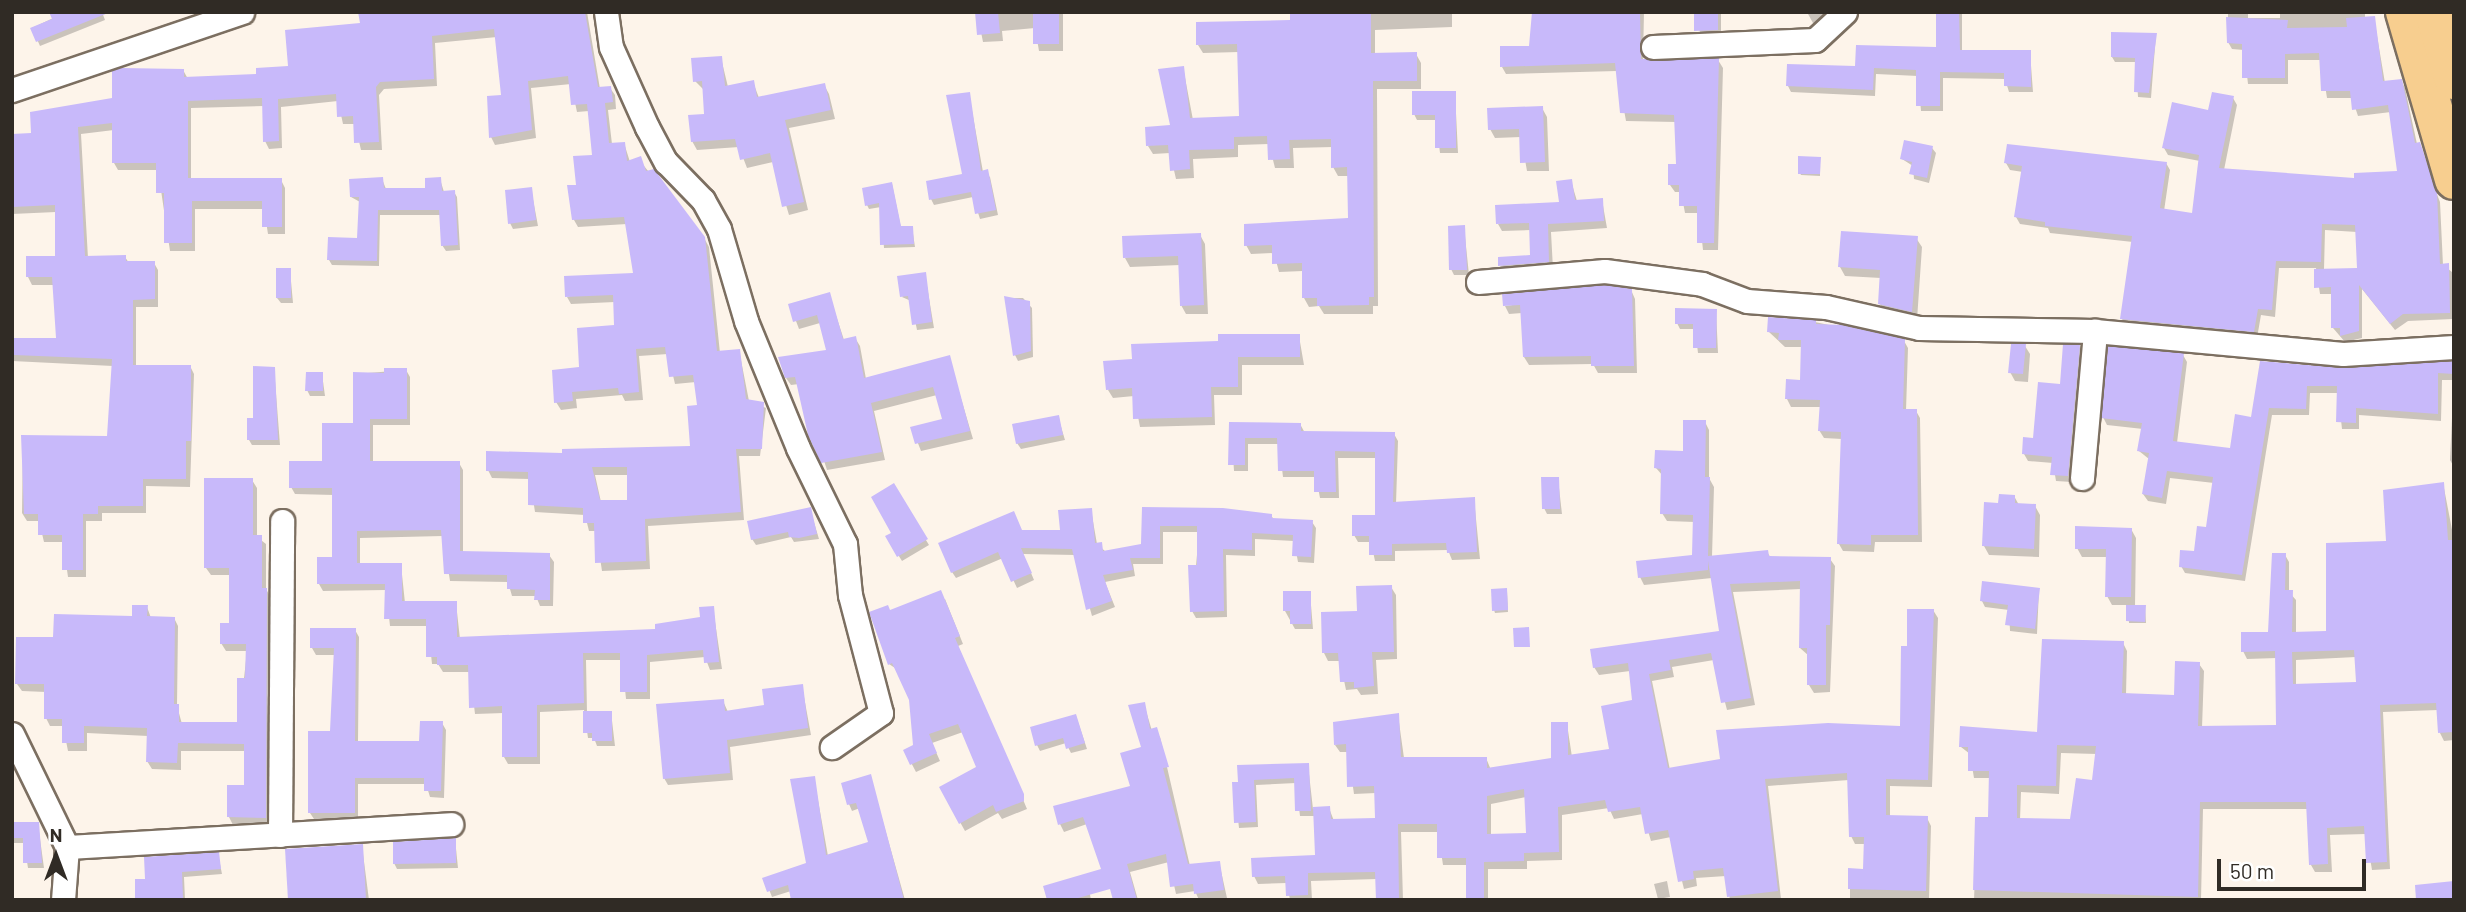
<!DOCTYPE html>
<style>
body{margin:0}
#map{position:relative;width:2466px;height:912px;overflow:hidden;background:#fdf4ea;font-family:Barlow,sans-serif}
div>[style]{position:absolute}
.shadow>*{inset:0;background:#0003}
.building>*{inset:0;background:#c8b9fa}
.roads{filter:drop-shadow(2px 0 #7c6f61) drop-shadow(-2px 0 #7c6f61) drop-shadow(0 2px #7c6f61) drop-shadow(0 -2px #7c6f61)}
.street>*{height:23px;margin:-11.5px;padding:0 11.5px;transform-origin:11.5px;border-radius:11.5px;background:#fff}
.highway>*{height:38px;margin:-19px;padding:0 19px;transform-origin:19px;border-radius:19px;background:#f7ce8f}
span{translate:-50% -50%;white-space:nowrap;text-align:center;line-height:1.15;-webkit-text-stroke:6px #fff;paint-order:stroke}
.frame{position:absolute;inset:0;border:14px solid #302b25;pointer-events:none}
.north{position:absolute;left:21px;top:821px;width:70px;height:70px;-webkit-text-stroke:5px #fff;paint-order:stroke;rotate:0deg;font-size:19px;font-weight:700;line-height:28px;text-align:center;color:#302b25}
.north::after{content:'';display:block;margin:auto;width:24px;height:32px;background:#302b25;clip-path:polygon(50% 0,100% 100%,50% 72%,0 100%)}
.scale{position:absolute;left:2217px;top:859px;width:149px;height:32px;box-sizing:border-box;border:4px solid #302b25;border-top:0;padding-left:9px;font-size:21px;line-height:24px;white-space:nowrap;color:#302b25;-webkit-text-stroke:5px #fff;paint-order:stroke}
</style>
<div id="map">
<div class="shadow">
<i style="clip-path:polygon(66px 12px,102px 12px,105px 20px,40px 46px,32px 28px)"></i>
<i style="clip-path:polygon(evenodd,467px 12px,587px 12px,600px 89px,610px 88px,615px 95px,616px 109px,608px 110px,612px 144px,624px 143px,630px 162px,644px 166px,704px 238px,709px 247px,720px 353px,739px 350px,749px 401px,766px 408px,760px 456px,739px 456px,744px 520px,648px 526px,650px 569px,602px 571px,596px 531px,589px 531px,585px 515px,535px 512px,530px 479px,492px 478px,488px 470px,563px 454px,692px 448px,699px 407px,696px 382px,675px 384px,668px 354px,639px 356px,643px 400px,625px 401px,622px 395px,576px 399px,577px 408px,561px 410px,556px 402px,616px 327px,615px 302px,571px 304px,567px 297px,635px 275px,627px 224px,578px 227px,574px 220px,578px 186px,593px 156px,589px 111px,577px 112px,571px 84px,531px 88px,536px 138px,495px 145px,491px 137px,503px 96px,497px 37px,435px 43px,437px 86px,384px 89px,379px 95px,382px 150px,361px 150px,355px 124px,343px 124px,338px 101px,281px 107px,282px 148px,269px 149px,265px 141px,264px 106px,191px 108px,191px 180px,281px 180px,285px 188px,285px 234px,268px 234px,264px 209px,195px 209px,195px 251px,170px 251px,158px 170px,118px 170px,114px 163px,114px 130px,81px 134px,88px 258px,125px 257px,129px 263px,154px 263px,158px 270px,158px 307px,136px 307px,136px 366px,190px 366px,194px 374px,190px 487px,146px 486px,146px 513px,102px 513px,102px 521px,86px 521px,86px 577px,68px 577px,63px 542px,44px 542px,39px 521px,27px 521px,22px 513px,23px 437px,109px 438px,113px 366px,12px 361px,12px 340px,57px 340px,54px 285px,32px 285px,28px 277px,56px 258px,56px 212px,12px 214px,12px 136px,33px 135px,183px 70px,188px 79px,258px 76px,467px 12px,595px 475px,629px 475px,629px 501px,601px 502px,595px 475px)"></i>
<i style="clip-path:polygon(977px 12px,1063px 12px,1063px 51px,1039px 51px,1035px 28px,1002px 31px,1003px 41px,983px 42px)"></i>
<i style="clip-path:polygon(1292px 12px,1452px 12px,1452px 27px,1375px 30px,1375px 55px,1416px 54px,1421px 63px,1421px 89px,1377px 89px,1378px 306px,1373px 306px,1373px 314px,1324px 314px,1319px 306px,1309px 307px,1304px 298px,1303px 271px,1279px 272px,1274px 253px,1251px 254px,1246px 245px,1350px 219px,1349px 176px,1338px 176px,1333px 167px,1333px 147px,1293px 148px,1294px 168px,1275px 168px,1269px 144px,1238px 145px,1238px 157px,1193px 159px,1194px 178px,1176px 179px,1170px 153px,1153px 154px,1148px 146px,1172px 126px,1183px 67px,1193px 120px,1241px 118px,1239px 52px,1203px 53px,1198px 45px,1292px 21px)"></i>
<i style="clip-path:polygon(1533px 12px,1644px 12px,1643px 61px,1718px 60px,1723px 68px,1718px 250px,1703px 250px,1699px 213px,1685px 213px,1681px 192px,1675px 192px,1670px 185px,1678px 165px,1676px 122px,1626px 121px,1617px 71px,1506px 74px,1502px 67px,1531px 48px)"></i>
<i style="clip-path:polygon(1696px 12px,1721px 12px,1721px 37px,1701px 38px)"></i>
<i style="clip-path:polygon(1834px 12px,1827px 23px,1813px 23px,1808px 14px)"></i>
<i style="clip-path:polygon(1938px 12px,1962px 12px,1962px 52px,2030px 52px,2033px 92px,2009px 92px,2005px 79px,1943px 78px,1943px 111px,1921px 111px,1918px 76px,1876px 74px,1875px 96px,1791px 92px,1788px 86px,1938px 48px)"></i>
<i style="clip-path:polygon(evenodd,2228px 12px,2248px 12px,2248px 18px,2280px 18px,2280px 12px,2365px 12px,2365px 18px,2374px 18px,2385px 83px,2401px 81px,2405px 88px,2417px 144px,2440px 202px,2443px 265px,2452px 272px,2453px 319px,2408px 321px,2395px 330px,2362px 289px,2362px 338px,2345px 342px,2333px 328px,2333px 294px,2320px 294px,2316px 268px,2279px 268px,2275px 317px,2261px 315px,2257px 338px,2126px 326px,2122px 319px,2133px 242px,2050px 233px,2048px 228px,2020px 224px,2016px 217px,2023px 172px,2010px 170px,2006px 163px,2166px 163px,2170px 170px,2164px 211px,2194px 215px,2200px 161px,2168px 155px,2164px 148px,2233px 98px,2237px 105px,2224px 170px,2356px 180px,2399px 173px,2391px 112px,2358px 116px,2352px 98px,2327px 98px,2321px 60px,2288px 60px,2288px 84px,2248px 84px,2244px 50px,2232px 49px,2228px 42px,2228px 12px,2325px 230px,2357px 232px,2359px 270px,2324px 270px,2325px 230px)"></i>
<i style="clip-path:polygon(2156px 34px,2151px 98px,2138px 97px,2136px 62px,2115px 62px,2112px 57px)"></i>
<i style="clip-path:polygon(721px 58px,728px 87px,753px 82px,759px 98px,824px 85px,829px 94px,835px 119px,789px 128px,808px 210px,789px 215px,773px 162px,747px 168px,739px 147px,697px 150px,692px 141px,706px 116px,704px 90px,695px 81px)"></i>
<i style="clip-path:polygon(1455px 93px,1458px 153px,1440px 153px,1436px 120px,1417px 120px,1414px 114px)"></i>
<i style="clip-path:polygon(969px 94px,983px 172px,990px 177px,998px 215px,980px 219px,973px 197px,934px 205px,931px 199px,964px 176px,948px 97px)"></i>
<i style="clip-path:polygon(1542px 108px,1547px 117px,1549px 171px,1527px 171px,1521px 137px,1495px 138px,1490px 129px)"></i>
<i style="clip-path:polygon(1932px 148px,1936px 153px,1929px 183px,1914px 179px,1913px 166px,1902px 159px)"></i>
<i style="clip-path:polygon(1820px 158px,1820px 176px,1801px 175px,1800px 173px)"></i>
<i style="clip-path:polygon(382px 179px,386px 189px,427px 189px,440px 179px,444px 192px,454px 192px,457px 197px,460px 250px,446px 251px,442px 245px,441px 215px,380px 215px,379px 266px,332px 265px,329px 260px,359px 240px,360px 202px,351px 197px)"></i>
<i style="clip-path:polygon(1571px 181px,1577px 201px,1602px 200px,1607px 228px,1551px 232px,1553px 269px,1504px 273px,1500px 266px,1532px 257px,1531px 230px,1502px 231px,1498px 224px,1561px 204px)"></i>
<i style="clip-path:polygon(892px 184px,901px 228px,912px 227px,915px 247px,884px 248px,881px 207px,869px 209px,867px 205px)"></i>
<i style="clip-path:polygon(531px 189px,538px 226px,513px 229px,510px 223px)"></i>
<i style="clip-path:polygon(1464px 227px,1469px 275px,1454px 275px,1451px 269px)"></i>
<i style="clip-path:polygon(1200px 235px,1205px 244px,1208px 314px,1186px 314px,1181px 305px,1180px 265px,1130px 267px,1125px 258px)"></i>
<i style="clip-path:polygon(1916px 238px,1922px 247px,1917px 320px,1885px 313px,1880px 304px,1881px 278px,1845px 276px,1840px 267px)"></i>
<i style="clip-path:polygon(290px 270px,293px 303px,281px 303px,277px 298px)"></i>
<i style="clip-path:polygon(925px 274px,934px 328px,917px 330px,911px 301px,902px 297px)"></i>
<i style="clip-path:polygon(1631px 290px,1635px 299px,1637px 373px,1598px 373px,1593px 364px,1529px 365px,1524px 357px,1522px 313px,1509px 314px,1505px 306px)"></i>
<i style="clip-path:polygon(829px 294px,844px 340px,855px 338px,860px 346px,866px 379px,949px 358px,973px 439px,921px 451px,912px 428px,944px 420px,937px 395px,874px 411px,885px 460px,827px 470px,799px 384px,791px 385px,786px 378px,828px 352px,820px 323px,799px 329px,790px 305px)"></i>
<i style="clip-path:polygon(1006px 298px,1023px 298px,1032px 308px,1033px 357px,1018px 361px,1015px 355px)"></i>
<i style="clip-path:polygon(1716px 310px,1718px 353px,1698px 353px,1695px 329px,1680px 329px,1677px 323px)"></i>
<i style="clip-path:polygon(1815px 322px,1904px 341px,1908px 348px,1906px 411px,1916px 411px,1920px 418px,1922px 542px,1875px 542px,1874px 552px,1843px 551px,1839px 544px,1842px 439px,1824px 438px,1819px 430px,1821px 407px,1791px 407px,1787px 399px,1801px 382px,1802px 347px,1785px 347px,1769px 332px)"></i>
<i style="clip-path:polygon(1299px 336px,1304px 365px,1242px 365px,1242px 395px,1214px 395px,1215px 425px,1140px 427px,1134px 396px,1113px 398px,1108px 390px,1133px 361px,1220px 343px)"></i>
<i style="clip-path:polygon(2025px 346px,2030px 354px,2028px 382px,2015px 381px,2010px 372px)"></i>
<i style="clip-path:polygon(2079px 346px,2083px 354px,2072px 482px,2056px 481px,2053px 463px,2028px 461px,2024px 454px,2035px 440px)"></i>
<i style="clip-path:polygon(2183px 355px,2187px 362px,2177px 443px,2231px 450px,2252px 419px,2262px 363px,2344px 370px,2454px 362px,2454px 380px,2442px 380px,2441px 421px,2359px 415px,2359px 429px,2342px 429px,2338px 393px,2310px 393px,2309px 415px,2272px 415px,2245px 581px,2185px 573px,2181px 566px,2195px 553px,2208px 529px,2214px 483px,2170px 478px,2166px 504px,2148px 501px,2143px 494px,2149px 459px,2139px 451px,2143px 429px,2107px 425px,2103px 417px)"></i>
<i style="clip-path:polygon(274px 368px,280px 445px,252px 445px,249px 440px,255px 420px)"></i>
<i style="clip-path:polygon(406px 370px,410px 377px,410px 425px,373px 425px,373px 463px,459px 463px,463px 470px,463px 552px,549px 555px,554px 562px,553px 606px,540px 606px,536px 596px,512px 596px,508px 582px,450px 581px,443px 536px,360px 538px,360px 565px,401px 565px,405px 603px,456px 603px,460px 639px,657px 630px,702px 619px,713px 608px,722px 669px,710px 670px,705px 657px,650px 662px,650px 699px,626px 699px,622px 660px,586px 660px,587px 712px,611px 712px,615px 746px,597px 746px,594px 738px,588px 738px,584px 710px,540px 712px,540px 764px,508px 764px,504px 757px,504px 713px,475px 714px,470px 672px,443px 672px,438px 664px,432px 664px,428px 626px,390px 626px,386px 590px,323px 591px,319px 584px,334px 559px,334px 495px,295px 494px,291px 487px,323px 463px,355px 425px,355px 374px)"></i>
<i style="clip-path:polygon(322px 374px,325px 396px,310px 396px,307px 390px)"></i>
<i style="clip-path:polygon(1058px 417px,1065px 440px,1021px 449px,1017px 443px)"></i>
<i style="clip-path:polygon(2452px 418px,2454px 418px,2454px 467px,2450px 460px)"></i>
<i style="clip-path:polygon(evenodd,1705px 422px,1709px 430px,1709px 478px,1714px 487px,1712px 557px,1767px 552px,1771px 558px,1830px 559px,1835px 566px,1830px 692px,1814px 693px,1809px 685px,1809px 656px,1800px 648px,1801px 589px,1733px 592px,1755px 705px,1727px 710px,1714px 660px,1672px 667px,1674px 677px,1652px 681px,1670px 770px,1901px 727px,1909px 648px,1933px 610px,1938px 618px,1932px 787px,1890px 786px,1890px 817px,1927px 818px,1931px 826px,1929px 900px,1850px 900px,1850px 870px,1865px 871px,1866px 844px,1855px 844px,1851px 836px,1849px 780px,1768px 786px,1781px 899px,1730px 900px,1726px 876px,1696px 878px,1697px 886px,1684px 889px,1671px 837px,1651px 841px,1643px 814px,1614px 819px,1609px 808px,1562px 815px,1562px 860px,1527px 861px,1527px 869px,1488px 869px,1488px 900px,1468px 900px,1468px 865px,1443px 865px,1438px 832px,1401px 832px,1403px 900px,1377px 900px,1377px 879px,1311px 881px,1312px 900px,1290px 900px,1287px 883px,1258px 884px,1254px 876px,1317px 857px,1315px 816px,1300px 816px,1296px 783px,1256px 785px,1258px 827px,1239px 828px,1234px 784px,1308px 765px,1313px 809px,1329px 808px,1334px 821px,1377px 819px,1376px 793px,1354px 794px,1348px 752px,1340px 752px,1335px 745px,1398px 715px,1404px 758px,1486px 758px,1491px 770px,1553px 760px,1567px 724px,1572px 757px,1612px 750px,1634px 702px,1630px 671px,1599px 675px,1594px 667px,1721px 632px,1712px 578px,1644px 585px,1640px 577px,1694px 556px,1695px 522px,1667px 521px,1662px 513px,1663px 476px,1656px 468px,1685px 453px,1705px 422px,1526px 797px,1528px 835px,1491px 836px,1491px 804px,1526px 797px)"></i>
<i style="clip-path:polygon(1231px 424px,1300px 424px,1305px 433px,1394px 434px,1398px 441px,1396px 504px,1474px 499px,1480px 559px,1452px 560px,1448px 550px,1395px 551px,1395px 561px,1375px 561px,1371px 542px,1358px 542px,1354px 535px,1376px 516px,1377px 458px,1338px 458px,1339px 498px,1320px 498px,1316px 477px,1283px 477px,1279px 444px,1248px 444px,1248px 471px,1234px 471px)"></i>
<i style="clip-path:polygon(1558px 479px,1562px 514px,1547px 514px,1544px 508px)"></i>
<i style="clip-path:polygon(252px 480px,257px 488px,257px 537px,266px 544px,266px 589px,271px 598px,269px 825px,233px 825px,229px 817px,245px 787px,246px 751px,181px 751px,181px 770px,152px 769px,147px 761px,148px 736px,87px 733px,87px 751px,68px 751px,63px 726px,50px 726px,46px 718px,46px 692px,22px 691px,17px 684px,55px 639px,133px 618px,147px 607px,151px 618px,174px 618px,178px 626px,177px 706px,182px 724px,239px 724px,247px 651px,226px 651px,221px 643px,231px 625px,231px 575px,211px 575px,206px 568px)"></i>
<i style="clip-path:polygon(evenodd,2443px 483px,2454px 540px,2454px 740px,2444px 741px,2440px 733px,2438px 710px,2383px 712px,2390px 869px,2372px 870px,2366px 834px,2330px 835px,2332px 872px,2315px 872px,2311px 865px,2308px 809px,2203px 809px,2201px 900px,1974px 900px,1977px 819px,1990px 819px,1990px 778px,1974px 778px,1970px 754px,1961px 747px,2039px 734px,2123px 643px,2127px 651px,2126px 695px,2176px 697px,2199px 664px,2204px 671px,2202px 728px,2278px 727px,2277px 658px,2247px 659px,2243px 651px,2270px 633px,2285px 555px,2289px 562px,2289px 592px,2296px 600px,2296px 634px,2328px 632px,2388px 542px,2443px 483px,2356px 657px,2357px 683px,2296px 685px,2296px 660px,2356px 657px,2443px 483px,2061px 753px,2097px 754px,2093px 782px,2072px 821px,2020px 820px,2021px 792px,2059px 794px,2061px 753px)"></i>
<i style="clip-path:polygon(893px 486px,929px 545px,902px 561px,887px 537px,893px 533px)"></i>
<i style="clip-path:polygon(2014px 496px,2019px 505px,2035px 506px,2040px 515px,2039px 557px,1989px 555px,1984px 546px,2000px 505px)"></i>
<i style="clip-path:polygon(810px 509px,819px 539px,794px 542px,791px 537px,756px 545px,752px 539px)"></i>
<i style="clip-path:polygon(1143px 509px,1271px 515px,1274px 520px,1312px 522px,1316px 528px,1314px 563px,1298px 562px,1294px 541px,1255px 539px,1255px 556px,1226px 555px,1227px 617px,1196px 618px,1192px 611px,1199px 532px,1163px 532px,1163px 564px,1133px 564px,1135px 576px,1105px 582px,1115px 607px,1092px 616px,1075px 555px,1023px 554px,1034px 580px,1017px 588px,1003px 558px,956px 578px,952px 572px,1022px 532px,1061px 531px,1091px 510px,1097px 544px,1106px 552px,1143px 545px)"></i>
<i style="clip-path:polygon(2131px 529px,2136px 538px,2135px 607px,2145px 607px,2146px 623px,2129px 623px,2128px 605px,2112px 605px,2107px 596px,2108px 557px,2082px 557px,2077px 548px)"></i>
<i style="clip-path:polygon(1391px 587px,1396px 595px,1397px 659px,1376px 660px,1378px 694px,1361px 695px,1357px 689px,1346px 690px,1340px 661px,1328px 661px,1324px 653px,1359px 612px)"></i>
<i style="clip-path:polygon(2039px 590px,2037px 634px,2010px 631px,2009px 610px,1985px 607px,1982px 601px)"></i>
<i style="clip-path:polygon(1507px 592px,1508px 612px,1495px 613px,1494px 610px)"></i>
<i style="clip-path:polygon(1310px 593px,1313px 629px,1295px 629px,1285px 611px)"></i>
<i style="clip-path:polygon(945px 599px,963px 644px,958px 646px,1027px 809px,1002px 819px,998px 813px,965px 831px,941px 788px,979px 768px,963px 732px,932px 743px,940px 761px,916px 772px,905px 751px,915px 746px,911px 699px,898px 670px,889px 664px,890px 612px)"></i>
<i style="clip-path:polygon(355px 630px,359px 637px,358px 743px,420px 743px,442px 723px,446px 730px,444px 798px,430px 797px,426px 784px,358px 784px,358px 819px,314px 819px,310px 813px,332px 733px,335px 655px,316px 655px,312px 648px)"></i>
<i style="clip-path:polygon(802px 686px,811px 735px,730px 747px,733px 780px,668px 785px,664px 778px,723px 701px,728px 712px,766px 707px)"></i>
<i style="clip-path:polygon(1144px 704px,1152px 731px,1160px 737px,1190px 866px,1219px 862px,1227px 898px,1199px 900px,1195px 891px,1176px 894px,1169px 862px,1130px 872px,1138px 900px,1115px 900px,1087px 824px,1064px 832px,1060px 824px,1133px 787px,1143px 748px)"></i>
<i style="clip-path:polygon(1076px 716px,1087px 749px,1071px 753px,1066px 743px,1040px 751px,1037px 745px)"></i>
<i style="clip-path:polygon(870px 776px,905px 900px,793px 900px,791px 891px,772px 897px,765px 879px,808px 864px,814px 778px,828px 856px,870px 843px,860px 808px,852px 811px,849px 804px)"></i>
<i style="clip-path:polygon(12px 824px,38px 824px,44px 868px,28px 868px,24px 843px,12px 843px)"></i>
<i style="clip-path:polygon(455px 839px,458px 868px,397px 869px,394px 863px)"></i>
<i style="clip-path:polygon(362px 846px,369px 900px,283px 900px,290px 899px)"></i>
<i style="clip-path:polygon(218px 854px,222px 874px,184px 877px,185px 900px,138px 900px,147px 881px)"></i>
<i style="clip-path:polygon(1667px 881px,1670px 897px,1658px 899px,1654px 884px)"></i>
<i style="clip-path:polygon(1088px 884px,1091px 900px,1048px 900px)"></i>
</div>
<div class="building">
<i style="clip-path:polygon(49px 12px,108px 12px,108px 13px,36px 42px,30px 28px,52px 19px)"></i>
<i style="clip-path:polygon(evenodd,358px 12px,585px 12px,598px 87px,611px 86px,613px 102px,605px 103px,609px 143px,625px 142px,627px 161px,641px 156px,646px 171px,654px 169px,705px 237px,717px 351px,740px 349px,746px 399px,764px 402px,762px 449px,736px 449px,741px 512px,645px 519px,646px 561px,595px 563px,594px 523px,583px 523px,583px 508px,528px 505px,528px 472px,486px 471px,486px 451px,562px 453px,562px 449px,690px 446px,687px 406px,697px 405px,693px 375px,669px 377px,665px 347px,636px 349px,639px 392px,619px 394px,618px 388px,572px 392px,573px 401px,554px 403px,552px 370px,579px 367px,577px 328px,614px 325px,613px 295px,565px 297px,564px 276px,633px 273px,624px 217px,572px 220px,567px 185px,576px 185px,573px 156px,592px 155px,587px 104px,571px 105px,568px 76px,528px 81px,532px 130px,489px 138px,487px 96px,501px 95px,494px 29px,432px 36px,434px 79px,380px 82px,376px 87px,379px 142px,354px 143px,353px 116px,337px 117px,336px 94px,278px 99px,279px 141px,263px 142px,262px 98px,188px 101px,188px 178px,282px 178px,282px 227px,262px 227px,262px 201px,192px 201px,192px 243px,164px 243px,164px 193px,156px 193px,156px 163px,112px 163px,112px 123px,78px 127px,85px 256px,126px 255px,126px 261px,155px 261px,155px 299px,133px 300px,133px 365px,191px 365px,191px 441px,186px 441px,186px 479px,143px 479px,143px 506px,98px 506px,98px 514px,83px 514px,83px 570px,62px 570px,62px 535px,38px 535px,38px 514px,24px 514px,21px 435px,107px 436px,112px 359px,14px 355px,14px 338px,56px 338px,52px 277px,26px 277px,26px 256px,55px 256px,55px 205px,12px 207px,12px 134px,31px 133px,30px 112px,112px 98px,112px 71px,121px 68px,184px 69px,184px 77px,256px 74px,256px 68px,288px 66px,285px 30px,360px 23px,358px 12px,592px 467px,627px 467px,627px 500px,600px 500px,592px 467px)"></i>
<i style="clip-path:polygon(975px 12px,998px 12px,1000px 33px,977px 35px)"></i>
<i style="clip-path:polygon(1033px 12px,1059px 12px,1059px 44px,1033px 44px)"></i>
<i style="clip-path:polygon(1290px 12px,1371px 12px,1371px 53px,1417px 52px,1417px 81px,1373px 81px,1374px 297px,1369px 297px,1369px 305px,1317px 306px,1317px 298px,1302px 298px,1302px 263px,1272px 264px,1272px 245px,1244px 246px,1244px 224px,1348px 218px,1347px 167px,1331px 168px,1331px 139px,1289px 140px,1290px 159px,1268px 160px,1267px 136px,1234px 137px,1234px 149px,1189px 150px,1190px 169px,1170px 171px,1168px 145px,1146px 146px,1145px 127px,1170px 125px,1158px 69px,1184px 66px,1190px 118px,1239px 116px,1237px 44px,1196px 45px,1196px 22px,1290px 20px)"></i>
<i style="clip-path:polygon(1532px 12px,1640px 12px,1641px 59px,1719px 58px,1714px 243px,1697px 243px,1697px 206px,1679px 206px,1679px 185px,1668px 185px,1668px 164px,1676px 164px,1674px 115px,1620px 113px,1615px 63px,1500px 67px,1500px 46px,1529px 46px)"></i>
<i style="clip-path:polygon(1694px 12px,1718px 12px,1718px 30px,1694px 31px)"></i>
<i style="clip-path:polygon(1936px 12px,1959px 12px,1960px 50px,2031px 50px,2031px 87px,2004px 86px,2004px 73px,1940px 72px,1940px 106px,1916px 106px,1916px 70px,1874px 68px,1873px 90px,1786px 86px,1787px 64px,1855px 66px,1856px 45px,1936px 47px)"></i>
<i style="clip-path:polygon(2375px 16px,2383px 81px,2402px 79px,2415px 143px,2420px 142px,2437px 193px,2440px 264px,2449px 263px,2450px 313px,2403px 314px,2390px 324px,2359px 285px,2359px 331px,2340px 336px,2340px 328px,2331px 328px,2331px 287px,2314px 288px,2314px 269px,2357px 268px,2355px 225px,2322px 224px,2321px 262px,2276px 261px,2272px 310px,2258px 309px,2254px 332px,2120px 319px,2132px 236px,2045px 226px,2045px 222px,2014px 217px,2022px 166px,2004px 163px,2007px 144px,2167px 162px,2160px 208px,2192px 213px,2199px 155px,2162px 148px,2172px 102px,2208px 110px,2212px 92px,2234px 96px,2219px 168px,2354px 178px,2354px 173px,2397px 171px,2388px 105px,2352px 110px,2350px 91px,2321px 91px,2319px 53px,2285px 54px,2285px 78px,2242px 78px,2242px 44px,2227px 43px,2226px 17px,2288px 20px,2287px 28px,2347px 27px,2346px 18px)"></i>
<i style="clip-path:polygon(2111px 32px,2157px 33px,2149px 93px,2134px 92px,2135px 58px,2111px 57px)"></i>
<i style="clip-path:polygon(722px 56px,725px 86px,754px 80px,757px 97px,825px 83px,831px 110px,785px 120px,804px 202px,782px 207px,770px 153px,740px 160px,735px 139px,691px 142px,688px 115px,704px 114px,702px 81px,693px 82px,691px 58px)"></i>
<i style="clip-path:polygon(1412px 91px,1456px 91px,1456px 148px,1435px 148px,1435px 115px,1412px 115px)"></i>
<i style="clip-path:polygon(970px 92px,981px 171px,988px 169px,996px 210px,975px 214px,971px 192px,929px 200px,926px 181px,962px 174px,946px 95px)"></i>
<i style="clip-path:polygon(1543px 106px,1545px 162px,1520px 163px,1519px 129px,1488px 130px,1487px 108px)"></i>
<i style="clip-path:polygon(1904px 140px,1933px 146px,1927px 178px,1909px 174px,1912px 162px,1900px 159px)"></i>
<i style="clip-path:polygon(1798px 156px,1821px 157px,1820px 174px,1798px 174px)"></i>
<i style="clip-path:polygon(383px 177px,384px 188px,425px 188px,425px 178px,441px 177px,442px 191px,455px 190px,458px 245px,441px 246px,439px 210px,378px 210px,377px 261px,327px 260px,328px 237px,357px 238px,359px 197px,350px 197px,349px 179px)"></i>
<i style="clip-path:polygon(1572px 179px,1575px 200px,1603px 198px,1604px 221px,1548px 224px,1549px 262px,1498px 266px,1498px 257px,1530px 255px,1529px 223px,1496px 224px,1495px 205px,1559px 202px,1556px 181px)"></i>
<i style="clip-path:polygon(892px 182px,901px 226px,913px 226px,914px 244px,880px 245px,879px 203px,865px 206px,862px 188px)"></i>
<i style="clip-path:polygon(532px 187px,536px 220px,508px 224px,505px 190px)"></i>
<i style="clip-path:polygon(1465px 225px,1467px 270px,1449px 270px,1448px 226px)"></i>
<i style="clip-path:polygon(1841px 231px,1918px 236px,1912px 312px,1878px 304px,1880px 270px,1838px 267px)"></i>
<i style="clip-path:polygon(1201px 233px,1204px 305px,1180px 306px,1178px 256px,1123px 258px,1122px 236px)"></i>
<i style="clip-path:polygon(276px 268px,291px 268px,291px 298px,276px 298px)"></i>
<i style="clip-path:polygon(926px 272px,932px 322px,912px 325px,908px 296px,900px 297px,897px 276px)"></i>
<i style="clip-path:polygon(1605px 285px,1632px 289px,1634px 366px,1591px 366px,1591px 356px,1523px 357px,1520px 305px,1503px 306px,1502px 294px)"></i>
<i style="clip-path:polygon(830px 292px,843px 339px,856px 336px,864px 378px,950px 355px,970px 431px,915px 444px,910px 427px,942px 419px,933px 387px,871px 403px,882px 452px,821px 463px,808px 435px,795px 377px,785px 378px,778px 357px,826px 350px,817px 315px,793px 322px,788px 304px)"></i>
<i style="clip-path:polygon(1004px 296px,1030px 301px,1031px 351px,1013px 356px)"></i>
<i style="clip-path:polygon(1675px 308px,1717px 309px,1716px 348px,1693px 348px,1693px 324px,1675px 324px)"></i>
<i style="clip-path:polygon(1768px 317px,1816px 320px,1816px 324px,1842px 325px,1905px 339px,1903px 409px,1917px 409px,1918px 535px,1871px 535px,1871px 545px,1837px 544px,1841px 432px,1818px 431px,1820px 400px,1785px 399px,1786px 379px,1800px 380px,1801px 340px,1778px 340px,1779px 333px,1767px 332px)"></i>
<i style="clip-path:polygon(1218px 334px,1300px 334px,1300px 357px,1238px 357px,1238px 387px,1211px 387px,1212px 417px,1133px 419px,1132px 388px,1106px 390px,1103px 361px,1132px 359px,1131px 344px,1218px 341px)"></i>
<i style="clip-path:polygon(2011px 344px,2026px 344px,2023px 374px,2008px 373px)"></i>
<i style="clip-path:polygon(2063px 344px,2080px 345px,2068px 476px,2050px 475px,2052px 457px,2022px 454px,2023px 437px,2033px 438px,2038px 382px,2060px 384px)"></i>
<i style="clip-path:polygon(2108px 346px,2184px 353px,2173px 441px,2230px 448px,2235px 414px,2251px 417px,2260px 361px,2344px 368px,2454px 361px,2454px 374px,2438px 373px,2438px 414px,2356px 408px,2356px 423px,2336px 422px,2337px 386px,2307px 386px,2306px 409px,2269px 408px,2242px 575px,2179px 567px,2180px 550px,2194px 551px,2197px 526px,2206px 527px,2213px 477px,2167px 471px,2162px 498px,2142px 494px,2149px 453px,2137px 451px,2142px 423px,2101px 418px)"></i>
<i style="clip-path:polygon(253px 366px,275px 367px,278px 440px,247px 440px,247px 418px,253px 418px)"></i>
<i style="clip-path:polygon(384px 368px,407px 368px,407px 419px,370px 419px,370px 461px,460px 461px,460px 551px,550px 553px,550px 600px,534px 600px,535px 590px,507px 589px,507px 575px,444px 574px,441px 530px,357px 531px,357px 563px,402px 563px,402px 601px,457px 601px,457px 637px,655px 629px,655px 624px,700px 617px,699px 607px,714px 606px,719px 662px,704px 663px,703px 650px,647px 655px,647px 692px,620px 692px,620px 653px,583px 653px,584px 703px,537px 705px,537px 757px,502px 757px,502px 706px,469px 708px,468px 665px,437px 665px,437px 657px,426px 657px,426px 619px,384px 619px,385px 584px,317px 584px,317px 557px,332px 557px,332px 488px,289px 488px,289px 461px,322px 461px,322px 423px,353px 423px,353px 372px,384px 373px)"></i>
<i style="clip-path:polygon(306px 372px,323px 372px,323px 391px,305px 391px)"></i>
<i style="clip-path:polygon(1059px 415px,1063px 435px,1016px 444px,1012px 424px)"></i>
<i style="clip-path:polygon(evenodd,1683px 420px,1706px 420px,1705px 477px,1710px 477px,1708px 556px,1768px 550px,1769px 556px,1831px 557px,1830px 625px,1826px 625px,1826px 685px,1807px 685px,1807px 648px,1799px 648px,1800px 581px,1730px 584px,1751px 698px,1721px 703px,1711px 653px,1669px 660px,1671px 670px,1649px 674px,1668px 768px,1720px 759px,1716px 730px,1828px 723px,1900px 726px,1901px 646px,1907px 646px,1907px 609px,1934px 609px,1928px 780px,1886px 779px,1886px 815px,1928px 816px,1926px 891px,1848px 889px,1848px 868px,1863px 869px,1864px 837px,1849px 837px,1847px 773px,1765px 779px,1778px 891px,1727px 897px,1723px 868px,1693px 871px,1694px 879px,1678px 882px,1668px 830px,1645px 834px,1640px 807px,1608px 812px,1605px 800px,1558px 807px,1559px 852px,1524px 853px,1524px 861px,1484px 862px,1484px 900px,1466px 900px,1466px 858px,1437px 858px,1437px 824px,1398px 824px,1399px 900px,1376px 900px,1375px 872px,1308px 873px,1308px 895px,1286px 896px,1285px 876px,1252px 877px,1251px 858px,1315px 855px,1313px 807px,1330px 806px,1331px 819px,1375px 818px,1374px 786px,1347px 787px,1346px 744px,1334px 745px,1333px 722px,1399px 713px,1401px 757px,1487px 757px,1487px 768px,1551px 758px,1551px 722px,1568px 722px,1568px 755px,1609px 749px,1601px 706px,1632px 700px,1628px 663px,1593px 668px,1590px 649px,1719px 631px,1708px 561px,1708px 570px,1638px 578px,1636px 561px,1692px 555px,1693px 515px,1660px 514px,1661px 469px,1654px 468px,1655px 450px,1683px 451px,1683px 420px,1524px 789px,1526px 833px,1487px 834px,1487px 796px,1524px 789px)"></i>
<i style="clip-path:polygon(1229px 422px,1301px 423px,1301px 431px,1395px 432px,1393px 502px,1475px 497px,1477px 552px,1447px 553px,1446px 543px,1392px 544px,1392px 555px,1369px 555px,1369px 536px,1352px 536px,1352px 515px,1375px 515px,1375px 452px,1335px 451px,1336px 492px,1314px 492px,1314px 471px,1278px 471px,1277px 438px,1245px 438px,1245px 465px,1228px 465px)"></i>
<i style="clip-path:polygon(1541px 477px,1559px 477px,1560px 509px,1542px 509px)"></i>
<i style="clip-path:polygon(204px 478px,253px 478px,253px 535px,262px 535px,262px 588px,267px 588px,266px 818px,227px 817px,227px 785px,244px 785px,244px 744px,178px 743px,177px 763px,146px 762px,147px 728px,84px 726px,84px 743px,62px 743px,62px 719px,44px 719px,44px 684px,15px 684px,16px 637px,53px 637px,54px 614px,132px 616px,132px 605px,148px 605px,147px 616px,175px 617px,174px 704px,179px 704px,179px 722px,237px 722px,237px 678px,245px 678px,246px 644px,220px 644px,220px 623px,229px 623px,229px 568px,204px 568px)"></i>
<i style="clip-path:polygon(evenodd,2444px 482px,2448px 540px,2454px 540px,2454px 732px,2438px 733px,2436px 703px,2380px 705px,2387px 862px,2366px 863px,2364px 826px,2327px 828px,2328px 864px,2309px 865px,2306px 802px,2200px 802px,2198px 897px,1973px 890px,1975px 817px,1988px 817px,1989px 771px,1968px 771px,1968px 747px,1959px 747px,1960px 726px,2037px 732px,2042px 639px,2124px 641px,2122px 693px,2174px 695px,2175px 661px,2200px 662px,2198px 726px,2276px 725px,2275px 651px,2241px 652px,2241px 632px,2268px 632px,2272px 553px,2286px 553px,2285px 590px,2293px 590px,2292px 632px,2326px 631px,2326px 543px,2386px 541px,2383px 490px,2444px 482px,2354px 650px,2356px 682px,2293px 684px,2292px 652px,2354px 650px,2444px 482px,2057px 745px,2096px 746px,2092px 780px,2076px 778px,2070px 819px,2017px 818px,2017px 785px,2056px 786px,2057px 745px)"></i>
<i style="clip-path:polygon(894px 483px,928px 539px,897px 557px,885px 536px,891px 533px,871px 497px)"></i>
<i style="clip-path:polygon(1999px 494px,2015px 495px,2015px 503px,2036px 504px,2034px 549px,1982px 546px,1984px 502px,1998px 503px)"></i>
<i style="clip-path:polygon(811px 507px,817px 534px,799px 538px,789px 537px,788px 532px,751px 540px,747px 521px)"></i>
<i style="clip-path:polygon(1142px 507px,1223px 508px,1272px 514px,1272px 518px,1313px 520px,1311px 557px,1292px 556px,1293px 535px,1252px 533px,1252px 550px,1223px 549px,1224px 611px,1190px 612px,1188px 565px,1197px 565px,1197px 526px,1160px 526px,1160px 558px,1130px 558px,1133px 570px,1103px 575px,1112px 601px,1086px 610px,1072px 549px,1021px 548px,1032px 573px,1011px 582px,998px 552px,951px 573px,938px 543px,1014px 511px,1022px 530px,1060px 530px,1058px 510px,1092px 508px,1095px 543px,1102px 542px,1103px 551px,1141px 544px)"></i>
<i style="clip-path:polygon(2075px 526px,2132px 528px,2131px 597px,2105px 597px,2106px 549px,2075px 549px)"></i>
<i style="clip-path:polygon(1982px 581px,2040px 588px,2035px 629px,2005px 625px,2008px 605px,1980px 601px)"></i>
<i style="clip-path:polygon(1392px 585px,1394px 652px,1372px 652px,1374px 686px,1354px 688px,1354px 682px,1340px 682px,1338px 653px,1322px 653px,1321px 612px,1357px 611px,1356px 586px)"></i>
<i style="clip-path:polygon(1507px 588px,1508px 610px,1492px 611px,1491px 589px)"></i>
<i style="clip-path:polygon(941px 590px,960px 636px,955px 638px,1024px 794px,1024px 801px,996px 812px,993px 805px,959px 824px,939px 787px,976px 767px,958px 724px,929px 734px,937px 753px,910px 765px,903px 750px,913px 745px,909px 700px,892px 663px,888px 665px,869px 612px,888px 605px,890px 610px)"></i>
<i style="clip-path:polygon(1283px 591px,1311px 591px,1311px 624px,1290px 624px,1290px 611px,1283px 611px)"></i>
<i style="clip-path:polygon(2126px 605px,2146px 605px,2145px 622px,2126px 621px)"></i>
<i style="clip-path:polygon(1529px 627px,1530px 647px,1514px 647px,1513px 628px)"></i>
<i style="clip-path:polygon(310px 628px,356px 628px,355px 741px,419px 741px,420px 721px,443px 721px,441px 791px,424px 791px,424px 778px,355px 778px,355px 813px,308px 813px,308px 731px,330px 731px,334px 648px,310px 648px)"></i>
<i style="clip-path:polygon(803px 684px,808px 728px,727px 740px,730px 773px,663px 779px,656px 704px,724px 699px,725px 711px,764px 705px,762px 689px)"></i>
<i style="clip-path:polygon(1145px 702px,1150px 729px,1157px 727px,1169px 767px,1163px 768px,1188px 864px,1220px 861px,1224px 890px,1194px 894px,1193px 884px,1170px 887px,1166px 854px,1127px 864px,1137px 900px,1113px 900px,1110px 889px,1071px 900px,1047px 900px,1043px 886px,1101px 869px,1083px 817px,1058px 825px,1053px 806px,1130px 786px,1120px 753px,1141px 747px,1128px 705px)"></i>
<i style="clip-path:polygon(583px 711px,612px 711px,612px 741px,592px 741px,592px 733px,583px 733px)"></i>
<i style="clip-path:polygon(1076px 714px,1085px 743px,1066px 749px,1063px 738px,1035px 746px,1030px 727px)"></i>
<i style="clip-path:polygon(1309px 763px,1311px 811px,1295px 811px,1294px 778px,1254px 780px,1256px 822px,1234px 823px,1232px 782px,1238px 782px,1237px 765px)"></i>
<i style="clip-path:polygon(871px 774px,904px 900px,791px 900px,788px 885px,767px 892px,762px 878px,806px 863px,790px 779px,815px 776px,826px 855px,868px 842px,856px 803px,847px 805px,841px 783px)"></i>
<i style="clip-path:polygon(12px 822px,39px 822px,42px 863px,23px 863px,23px 838px,12px 838px)"></i>
<i style="clip-path:polygon(456px 838px,456px 863px,393px 864px,393px 842px)"></i>
<i style="clip-path:polygon(363px 844px,366px 900px,288px 900px,285px 849px)"></i>
<i style="clip-path:polygon(219px 852px,221px 869px,182px 872px,183px 898px,135px 900px,135px 879px,145px 879px,144px 857px)"></i>
<i style="clip-path:polygon(2454px 881px,2454px 900px,2416px 900px,2415px 885px)"></i>
</div>
<div class="roads">
<div class="street">
<i style="left:606px;top:12px;width:35px;rotate:82deg"></i>
<i style="left:611px;top:47px;width:88px;rotate:65.8deg"></i>
<i style="left:647px;top:127px;width:40px;rotate:62deg"></i>
<i style="left:666px;top:162px;width:53px;rotate:45.8deg"></i>
<i style="left:703px;top:200px;width:33px;rotate:61deg"></i>
<i style="left:719px;top:229px;width:96px;rotate:73.6deg"></i>
<i style="left:746px;top:321px;width:137px;rotate:67.7deg"></i>
<i style="left:798px;top:448px;width:107px;rotate:63.9deg"></i>
<i style="left:845px;top:544px;width:51px;rotate:84.4deg"></i>
<i style="left:850px;top:595px;width:122px;rotate:75.3deg"></i>
<i style="left:881px;top:713px;width:60px;rotate:145.2deg"></i>
<i style="left:1653px;top:47px;width:162px;rotate:-2.5deg"></i>
<i style="left:1815px;top:40px;width:41px;rotate:-43deg"></i>
<i style="left:12px;top:90px;width:243px;rotate:-18.7deg"></i>
<i style="left:1478px;top:282px;width:127px;rotate:-5deg"></i>
<i style="left:1605px;top:271px;width:98px;rotate:7.6deg"></i>
<i style="left:1702px;top:284px;width:48px;rotate:20.7deg"></i>
<i style="left:1747px;top:301px;width:79px;rotate:4.3deg"></i>
<i style="left:1826px;top:307px;width:95px;rotate:12.7deg"></i>
<i style="left:1919px;top:328px;width:176px;rotate:1deg"></i>
<i style="left:2095px;top:331px;width:249px;rotate:5.3deg"></i>
<i style="left:2343px;top:354px;width:111px;rotate:-3.6deg"></i>
<i style="left:2082px;top:478px;width:148px;rotate:-84.9deg"></i>
<i style="left:12px;top:734px;width:126px;rotate:64deg"></i>
<i style="left:67px;top:847px;width:53px;rotate:94.3deg"></i>
<i style="left:280px;top:835px;width:314px;rotate:-89.6deg"></i>
<i style="left:67px;top:847px;width:385px;rotate:-3.4deg"></i>
</div>
<div class="highway">
<i style="left:2405px;top:12px;width:175px;rotate:73.7deg"></i>
<i style="left:2434px;top:12px;width:71px;rotate:73.6deg"></i>
</div>
</div>
<div class="frame"></div>
<div class="north">N</div>
<div class="scale">50 m</div>
</div>
